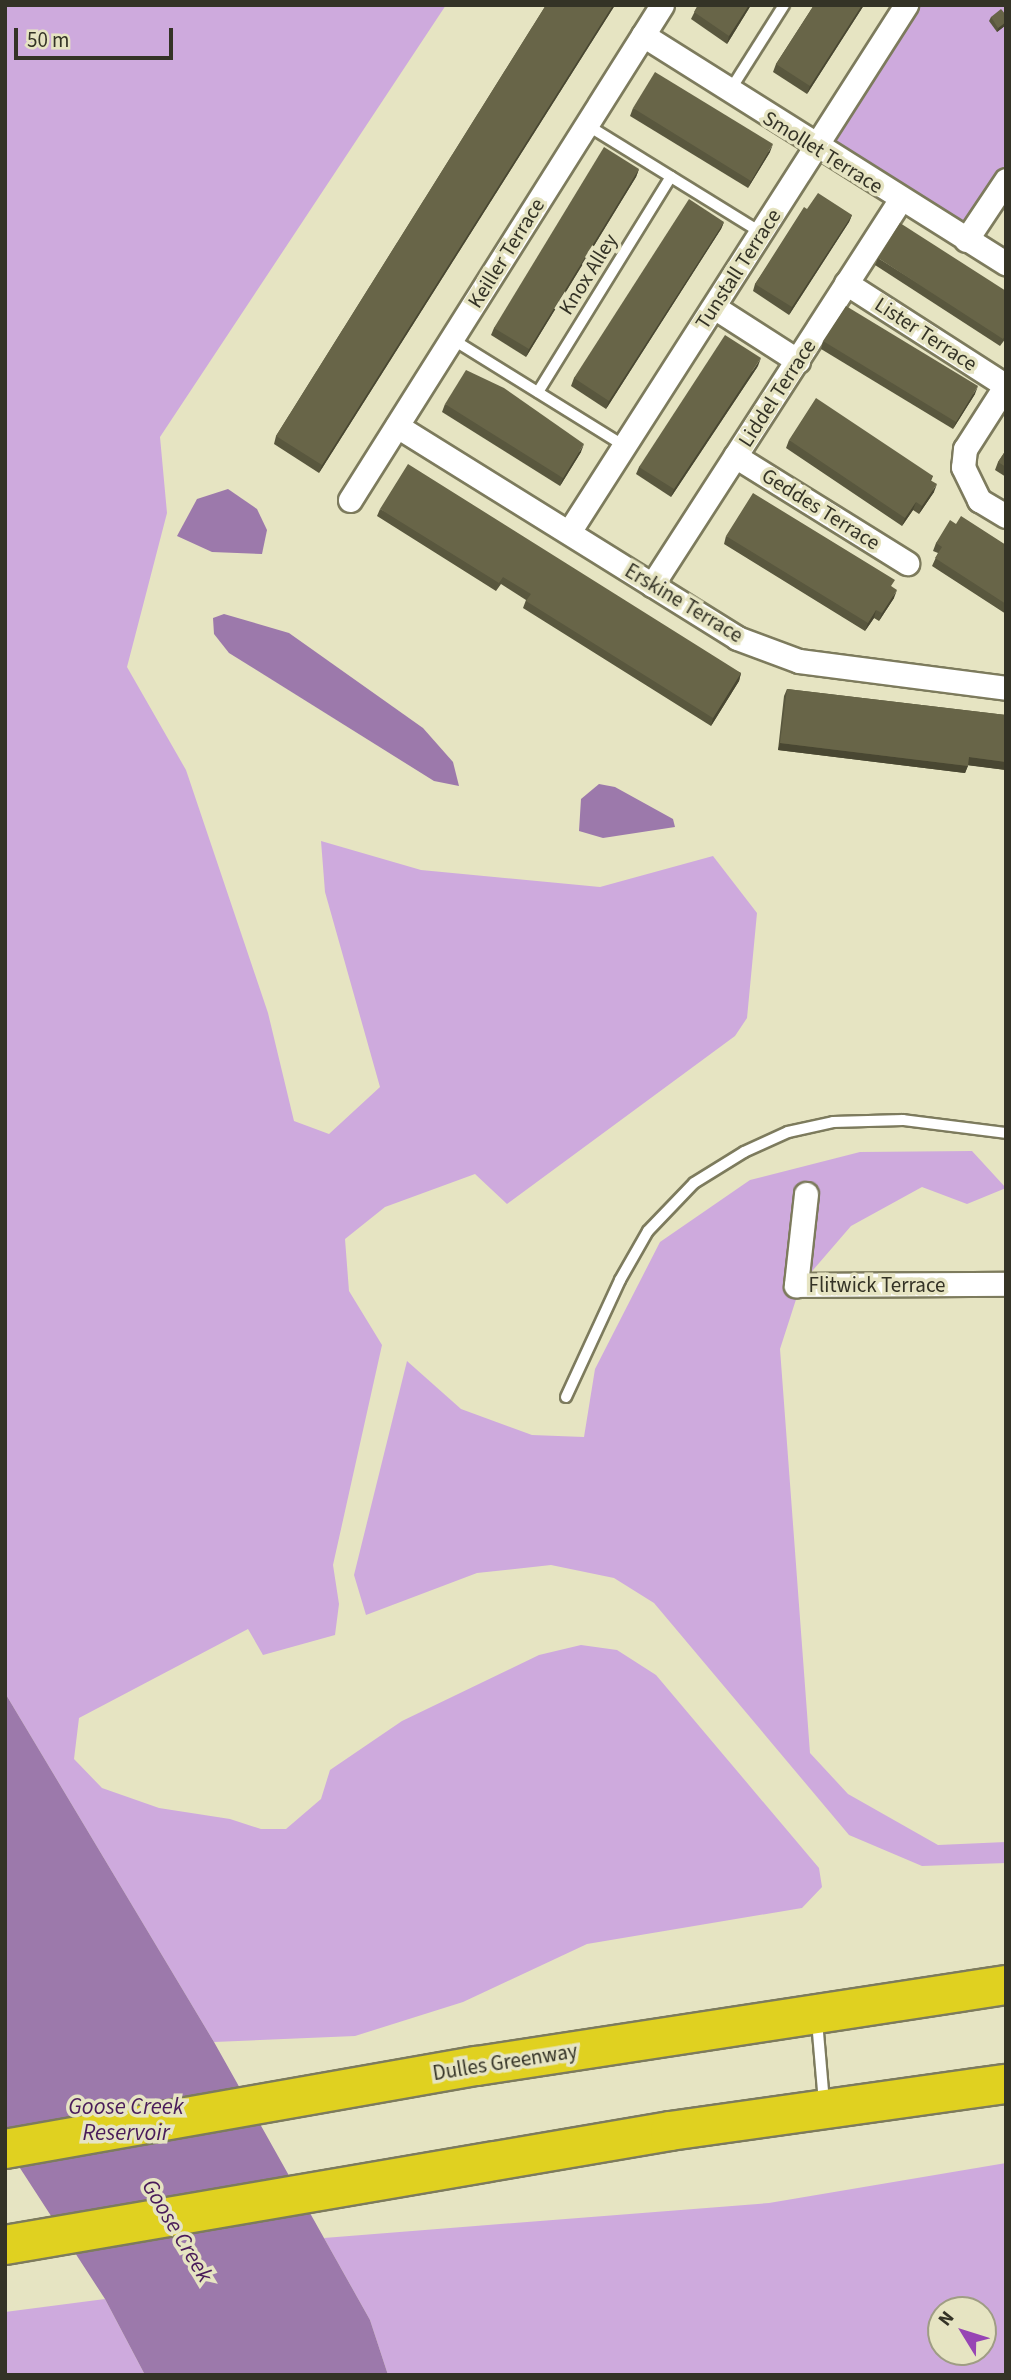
<!DOCTYPE html>
<style>
body{margin:0}
#map{position:relative;width:1011px;height:2380px;overflow:hidden;background:#e6e4c2;font-family:"Source Sans 3",sans-serif}
div>[style]{position:absolute}
.green>*{inset:0;background:#ceaadd}
.water>*{inset:0;background:#9c79ab}
.roads{filter:drop-shadow(2px 0 #7d7b5d) drop-shadow(-2px 0 #7d7b5d) drop-shadow(0 2px #7d7b5d) drop-shadow(0 -2px #7d7b5d)}
.lane>*{height:10px;margin:-5px;padding:0 5px;transform-origin:5px;border-radius:5px;background:#fff}
.street>*{height:23px;margin:-11.5px;padding:0 11.5px;transform-origin:11.5px;border-radius:11.5px;background:#fff}
.highway>*{height:38px;margin:-19px;padding:0 19px;transform-origin:19px;border-radius:19px;background:#e0d120}
.wall>*{inset:0;background:#59573e}
.shaded-wall>*{inset:0;background:#494732}
.building>*{inset:0;background:#686548}
span{translate:-50% -50%;white-space:nowrap;text-align:center;line-height:1.15;-webkit-text-stroke:7px #e6e4c2;paint-order:stroke}
.street-label{font-size:21px;color:#343326}
.water-label{font-size:23px;color:#491b5a;font-style:italic}
.frame{position:absolute;inset:0;border:7px solid #343326;pointer-events:none}
.north{position:absolute;left:927px;top:2296px;width:70px;height:70px;box-sizing:border-box;background:#e6e4c2;border:2px solid #9f9d84;border-radius:50%;rotate:308deg;font-size:19px;font-weight:700;line-height:28px;text-align:center;color:#343326}
.north::after{content:'';display:block;margin:auto;width:24px;height:32px;background:#9745b4;clip-path:polygon(50% 0,100% 100%,50% 72%,0 100%)}
.scale{position:absolute;left:14px;top:28px;width:159px;height:32px;box-sizing:border-box;border:4px solid #343326;border-top:0;padding-left:9px;font-size:21px;line-height:24px;white-space:nowrap;color:#343326;-webkit-text-stroke:5px #e6e4c2;paint-order:stroke}
</style>
<div id="map">
<div class="green">
<i style="clip-path:polygon(5px 5px,446px 5px,160px 437px,167px 513px,127px 667px,186px 770px,268px 1013px,294px 1121px,329px 1134px,380px 1087px,325px 892px,321px 841px,421px 870px,600px 887px,713px 856px,757px 913px,747px 1018px,735px 1036px,507px 1204px,475px 1174px,385px 1207px,345px 1239px,349px 1291px,382px 1345px,333px 1565px,339px 1604px,335px 1635px,263px 1655px,248px 1629px,79px 1718px,74px 1759px,102px 1788px,159px 1808px,230px 1819px,261px 1829px,286px 1829px,321px 1799px,330px 1770px,402px 1721px,539px 1655px,581px 1645px,617px 1650px,656px 1675px,819px 1868px,822px 1887px,802px 1908px,587px 1944px,463px 2002px,355px 2036px,214px 2042px,5px 1693px)"></i>
<i style="clip-path:polygon(906px 5px,1006px 5px,1006px 180px,966px 240px,815px 147px)"></i>
<i style="clip-path:polygon(972px 1151px,1006px 1188px,967px 1204px,922px 1187px,851px 1226px,801px 1284px,780px 1349px,810px 1753px,848px 1794px,938px 1845px,1006px 1842px,1006px 1863px,922px 1866px,849px 1835px,654px 1603px,614px 1578px,551px 1565px,477px 1573px,366px 1615px,354px 1575px,407px 1361px,461px 1409px,532px 1435px,584px 1437px,595px 1369px,660px 1242px,750px 1180px,860px 1152px)"></i>
<i style="clip-path:polygon(evenodd,1006px 2163px,1006px 2375px,388px 2375px,370px 2320px,324px 2238px,769px 2203px,1006px 2163px,941px 2310px,983px 2310px,983px 2352px,941px 2352px,941px 2310px)"></i>
<i style="clip-path:polygon(105px 2299px,145px 2375px,5px 2375px,5px 2312px)"></i>
</div>
<div class="water">
<i style="clip-path:polygon(228px 489px,257px 509px,267px 530px,262px 554px,212px 552px,177px 536px,197px 499px)"></i>
<i style="clip-path:polygon(224px 614px,289px 633px,423px 728px,453px 762px,459px 786px,434px 781px,229px 653px,214px 634px,213px 618px)"></i>
<i style="clip-path:polygon(599px 784px,615px 787px,673px 819px,675px 827px,603px 838px,579px 831px,581px 799px)"></i>
<i style="clip-path:polygon(5px 1693px,214px 2042px,370px 2320px,388px 2375px,145px 2375px,105px 2299px,5px 2145px)"></i>
</div>
<div class="roads">
<div class="lane">
<i style="left:729px;top:92px;width:103px;rotate:-57.7deg"></i>
<i style="left:587px;top:125px;width:206px;rotate:31.7deg"></i>
<i style="left:452px;top:339px;width:201px;rotate:31.8deg"></i>
<i style="left:538px;top:392px;width:253px;rotate:-58.3deg"></i>
<i style="left:566px;top:1397px;width:129px;rotate:-65.2deg"></i>
<i style="left:620px;top:1280px;width:56px;rotate:-60.3deg"></i>
<i style="left:648px;top:1231px;width:66px;rotate:-46.2deg"></i>
<i style="left:694px;top:1183px;width:59px;rotate:-31.8deg"></i>
<i style="left:744px;top:1152px;width:48px;rotate:-24.4deg"></i>
<i style="left:788px;top:1132px;width:46px;rotate:-12.5deg"></i>
<i style="left:833px;top:1122px;width:70px;rotate:-1.6deg"></i>
<i style="left:903px;top:1120px;width:104px;rotate:7.2deg"></i>
<i style="left:817px;top:2021px;width:82px;rotate:85.1deg"></i>
</div>
<div class="street">
<i style="left:643px;top:35px;width:429px;rotate:32.2deg"></i>
<i style="left:966px;top:240px;width:72px;rotate:-56.3deg"></i>
<i style="left:846px;top:283px;width:189px;rotate:32.7deg"></i>
<i style="left:714px;top:307px;width:100px;rotate:32.7deg"></i>
<i style="left:1006px;top:385px;width:76px;rotate:122.6deg"></i>
<i style="left:965px;top:449px;width:18px;rotate:96deg"></i>
<i style="left:963px;top:467px;width:37px;rotate:64deg"></i>
<i style="left:979px;top:500px;width:31px;rotate:31deg"></i>
<i style="left:397px;top:426px;width:401px;rotate:31.9deg"></i>
<i style="left:737px;top:638px;width:66px;rotate:20.4deg"></i>
<i style="left:799px;top:661px;width:209px;rotate:7.4deg"></i>
<i style="left:735px;top:456px;width:203px;rotate:31.9deg"></i>
<i style="left:350px;top:500px;width:585px;rotate:-57.78deg"></i>
<i style="left:569px;top:532px;width:626px;rotate:-57.4deg"></i>
<i style="left:652px;top:585px;width:458px;rotate:-57.2deg"></i>
<i style="left:806px;top:1194px;width:92px;rotate:96.3deg"></i>
<i style="left:796px;top:1285px;width:210px;rotate:-0.3deg"></i>
</div>
<div class="highway">
<i style="left:5px;top:2149px;width:479px;rotate:-10deg"></i>
<i style="left:477px;top:2066px;width:535px;rotate:-8.71deg"></i>
<i style="left:5px;top:2245px;width:675px;rotate:-9.73deg"></i>
<i style="left:670px;top:2131px;width:339px;rotate:-8deg"></i>
</div>
</div>
<div class="wall">
<i style="clip-path:polygon(546px 5px,615px 5px,319px 473px,274px 444px,276px 436px)"></i>
<i style="clip-path:polygon(698px 5px,751px 5px,727px 44px,691px 19px)"></i>
<i style="clip-path:polygon(814px 5px,864px 5px,807px 94px,773px 72px,776px 64px)"></i>
<i style="clip-path:polygon(1006px 15px,1006px 25px,997px 32px,989px 21px,991px 17px)"></i>
<i style="clip-path:polygon(633px 108px,770px 152px,748px 188px,630px 116px)"></i>
<i style="clip-path:polygon(639px 169px,636px 177px,526px 357px,491px 335px,494px 328px)"></i>
<i style="clip-path:polygon(807px 209px,852px 215px,849px 222px,789px 315px,753px 291px,755px 284px)"></i>
<i style="clip-path:polygon(724px 222px,721px 229px,606px 409px,571px 386px,574px 378px)"></i>
<i style="clip-path:polygon(878px 258px,1006px 338px,1000px 346px,875px 265px)"></i>
<i style="clip-path:polygon(823px 341px,975px 394px,953px 429px,821px 349px)"></i>
<i style="clip-path:polygon(758px 366px,671px 497px,636px 474px,639px 467px)"></i>
<i style="clip-path:polygon(445px 404px,581px 452px,560px 486px,442px 412px)"></i>
<i style="clip-path:polygon(789px 440px,933px 476px,931px 481px,934px 492px,919px 514px,913px 510px,902px 526px,786px 448px)"></i>
<i style="clip-path:polygon(1006px 450px,1006px 477px,995px 470px,998px 462px)"></i>
<i style="clip-path:polygon(380px 509px,741px 673px,739px 681px,711px 726px,523px 608px,526px 600px,501px 584px,496px 591px,377px 516px)"></i>
<i style="clip-path:polygon(956px 524px,1006px 545px,1006px 614px,932px 566px,938px 553px,933px 551px,936px 543px)"></i>
<i style="clip-path:polygon(726px 536px,892px 587px,894px 598px,879px 621px,874px 618px,865px 631px,724px 544px)"></i>
<i style="clip-path:polygon(787px 689px,1006px 715px,1006px 770px,968px 765px,965px 773px,778px 750px,784px 696px)"></i>
</div>
<div class="shaded-wall">
<i style="clip-path:polygon(613px 5px,615px 5px,319px 473px,322px 465px)"></i>
<i style="clip-path:polygon(749px 5px,751px 5px,727px 44px,729px 36px)"></i>
<i style="clip-path:polygon(862px 5px,864px 5px,807px 94px,810px 86px)"></i>
<i style="clip-path:polygon(1006px 22px,1006px 25px,997px 32px,998px 28px)"></i>
<i style="clip-path:polygon(773px 144px,770px 152px,748px 188px,751px 181px)"></i>
<i style="clip-path:polygon(639px 169px,636px 177px,526px 357px,529px 349px)"></i>
<i style="clip-path:polygon(852px 215px,849px 222px,789px 315px,792px 307px)"></i>
<i style="clip-path:polygon(724px 222px,721px 229px,606px 409px,609px 401px)"></i>
<i style="clip-path:polygon(761px 358px,758px 366px,671px 497px,674px 489px)"></i>
<i style="clip-path:polygon(978px 386px,975px 394px,953px 429px,956px 422px)"></i>
<i style="clip-path:polygon(584px 444px,581px 452px,560px 486px,563px 478px)"></i>
<i style="clip-path:polygon(937px 484px,934px 492px,919px 514px,922px 506px)"></i>
<i style="clip-path:polygon(916px 502px,913px 510px,902px 526px,905px 518px)"></i>
<i style="clip-path:polygon(897px 590px,894px 598px,879px 621px,882px 613px)"></i>
<i style="clip-path:polygon(876px 610px,874px 618px,865px 631px,868px 623px)"></i>
<i style="clip-path:polygon(741px 673px,739px 681px,711px 726px,713px 718px)"></i>
<i style="clip-path:polygon(780px 743px,968px 766px,965px 773px,778px 750px)"></i>
<i style="clip-path:polygon(969px 757px,1006px 762px,1006px 770px,966px 765px)"></i>
</div>
<div class="building">
<i style="clip-path:polygon(546px 5px,613px 5px,322px 465px,276px 436px)"></i>
<i style="clip-path:polygon(698px 5px,749px 5px,729px 36px,694px 12px)"></i>
<i style="clip-path:polygon(814px 5px,862px 5px,810px 86px,776px 64px)"></i>
<i style="clip-path:polygon(1001px 9px,1006px 15px,1006px 22px,998px 28px,991px 17px)"></i>
<i style="clip-path:polygon(655px 72px,773px 144px,751px 181px,633px 108px)"></i>
<i style="clip-path:polygon(604px 147px,639px 169px,529px 349px,494px 328px)"></i>
<i style="clip-path:polygon(818px 193px,852px 215px,792px 307px,755px 284px,804px 207px,807px 209px)"></i>
<i style="clip-path:polygon(689px 199px,724px 222px,609px 401px,574px 378px)"></i>
<i style="clip-path:polygon(900px 223px,1006px 291px,1006px 334px,1003px 339px,878px 258px)"></i>
<i style="clip-path:polygon(846px 306px,978px 386px,956px 422px,823px 341px)"></i>
<i style="clip-path:polygon(725px 335px,761px 358px,674px 489px,639px 467px)"></i>
<i style="clip-path:polygon(466px 370px,504px 388px,584px 444px,563px 478px,445px 404px)"></i>
<i style="clip-path:polygon(816px 398px,933px 476px,930px 480px,937px 484px,922px 506px,916px 502px,905px 518px,789px 440px)"></i>
<i style="clip-path:polygon(1006px 450px,1006px 467px,998px 462px)"></i>
<i style="clip-path:polygon(408px 464px,741px 673px,713px 718px,526px 601px,531px 594px,503px 577px,499px 583px,380px 509px)"></i>
<i style="clip-path:polygon(753px 493px,895px 580px,891px 586px,897px 590px,882px 613px,876px 610px,868px 623px,726px 536px)"></i>
<i style="clip-path:polygon(961px 516px,1006px 545px,1006px 604px,935px 558px,942px 547px,936px 543px,950px 520px,956px 524px)"></i>
<i style="clip-path:polygon(787px 689px,1006px 715px,1006px 762px,969px 757px,968px 766px,780px 743px)"></i>
</div>
<div class="street-label">
<span style="left:823px;top:152px;rotate:32deg">Smollet Terrace</span>
<span style="left:506px;top:253px;rotate:-58deg">Keiller Terrace</span>
<span style="left:738px;top:269px;rotate:-57deg">Tunstall Terrace</span>
<span style="left:588px;top:274px;rotate:-58deg">Knox Alley</span>
<span style="left:926px;top:334px;rotate:33deg">Lister Terrace</span>
<span style="left:777px;top:393px;rotate:-57deg">Liddel Terrace</span>
<span style="left:821px;top:509px;rotate:32deg">Geddes Terrace</span>
<span style="left:684px;top:603px;rotate:31deg">Erskine Terrace</span>
<span style="left:877px;top:1285px">Flitwick Terrace</span>
<span style="left:505px;top:2062px;rotate:-9deg">Dulles Greenway</span>
</div>
<div class="water-label">
<span style="left:126px;top:2120px">Goose Creek<br>Reservoir</span>
<span style="left:177px;top:2231px;rotate:59deg">Goose Creek</span>
</div>
<div class="frame"></div>
<div class="north">N</div>
<div class="scale">50 m</div>
</div>
